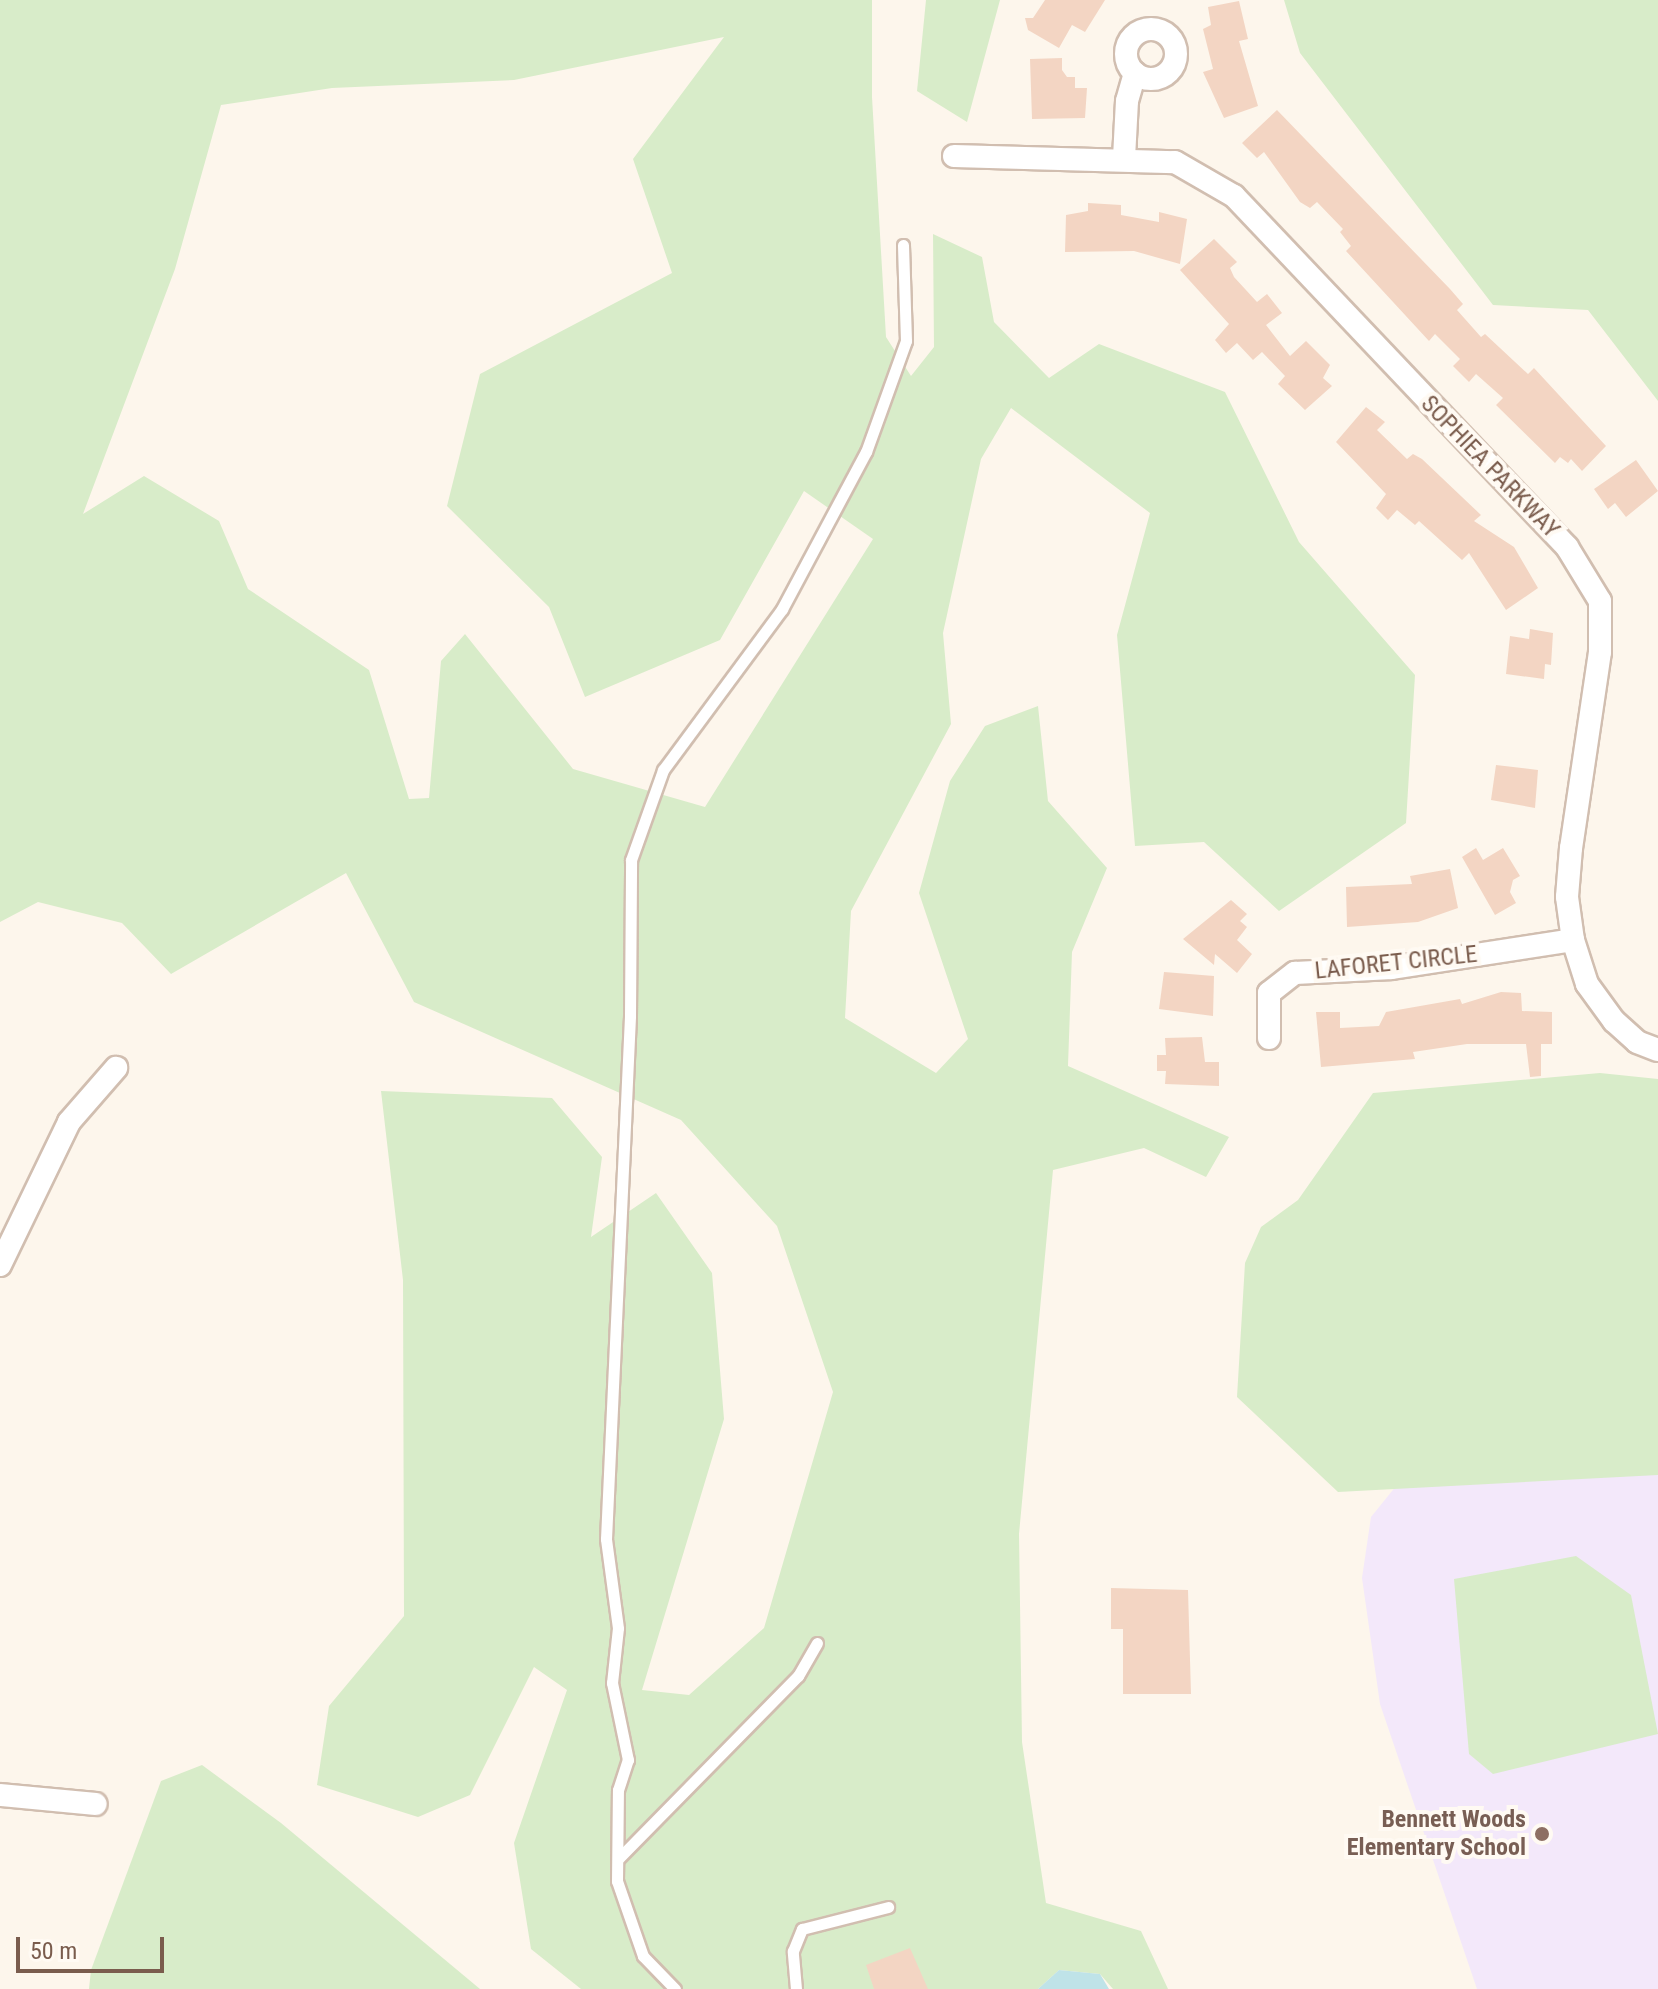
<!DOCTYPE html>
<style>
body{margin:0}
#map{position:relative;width:1658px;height:1989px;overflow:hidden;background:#fdf6ec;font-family:"Roboto Condensed",sans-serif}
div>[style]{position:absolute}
.education>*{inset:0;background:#f3e8fa}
.green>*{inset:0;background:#d8ecc9}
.water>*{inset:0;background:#bfe3e8}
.building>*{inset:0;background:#f3d5c3}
.roads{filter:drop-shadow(2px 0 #d1beb0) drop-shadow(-2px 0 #d1beb0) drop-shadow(0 2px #d1beb0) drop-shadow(0 -2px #d1beb0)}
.service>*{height:11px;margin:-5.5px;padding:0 5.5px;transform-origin:5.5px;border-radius:5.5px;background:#fff}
.minor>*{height:22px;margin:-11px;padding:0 11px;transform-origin:11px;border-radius:11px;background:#fff}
.minor>.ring{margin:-11px;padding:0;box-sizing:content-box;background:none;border:22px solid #fff;border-radius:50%}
.dots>*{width:22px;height:22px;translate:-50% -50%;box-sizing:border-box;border:4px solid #fffaf3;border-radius:50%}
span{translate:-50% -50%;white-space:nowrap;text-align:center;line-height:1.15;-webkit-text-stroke:8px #fffaf3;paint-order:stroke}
.street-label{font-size:24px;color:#7a5c4d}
.education-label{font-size:24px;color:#785e54;font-weight:700}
.right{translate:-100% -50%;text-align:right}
.scale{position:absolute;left:16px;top:1937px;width:148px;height:36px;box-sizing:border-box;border:4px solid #7a5c4d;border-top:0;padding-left:10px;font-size:24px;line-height:28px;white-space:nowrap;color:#7a5c4d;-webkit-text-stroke:6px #fffaf3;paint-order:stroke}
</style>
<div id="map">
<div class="education">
<i style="clip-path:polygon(1658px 1435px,1658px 1989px,1477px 1989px,1380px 1704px,1362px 1578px,1371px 1517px,1405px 1475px)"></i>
</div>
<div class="green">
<i style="clip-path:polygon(evenodd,0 0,872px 0,872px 97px,886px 337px,911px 376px,934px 347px,933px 234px,982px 257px,994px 322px,1049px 378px,1099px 344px,1225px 392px,1299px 542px,1415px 675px,1406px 823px,1279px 911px,1204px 842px,1135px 846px,1117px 635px,1150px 513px,1011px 408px,981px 459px,943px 633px,951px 724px,851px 911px,845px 1018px,936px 1073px,968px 1039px,919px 893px,950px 781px,985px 726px,1038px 706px,1048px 801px,1107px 868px,1072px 952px,1068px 1066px,1229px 1137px,1206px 1177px,1144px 1148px,1053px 1170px,1019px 1534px,1022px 1742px,1046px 1903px,1141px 1931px,1168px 1989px,1113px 1989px,1100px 1974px,1059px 1970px,1038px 1989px,581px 1989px,531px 1949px,514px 1843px,567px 1690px,534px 1667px,470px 1795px,418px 1817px,317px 1785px,329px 1706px,404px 1616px,403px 1280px,381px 1091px,552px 1098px,602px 1157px,591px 1237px,656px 1193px,712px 1273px,724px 1419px,642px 1690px,689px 1695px,764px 1628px,833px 1392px,777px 1226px,681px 1120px,414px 1002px,346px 873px,171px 974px,122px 923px,38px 902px,0 922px,0 0,724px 37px,633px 159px,672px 273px,480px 374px,447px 506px,549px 607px,585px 697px,720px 640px,804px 491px,873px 539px,705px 807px,573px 769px,465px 634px,441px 661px,429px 798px,409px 799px,369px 670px,248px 589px,219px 521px,144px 476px,83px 514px,175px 269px,221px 105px,332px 88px,514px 80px,724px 37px)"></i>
<i style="clip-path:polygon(926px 0,1000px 0,967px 122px,917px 91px)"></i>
<i style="clip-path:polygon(1284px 0,1658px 0,1658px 401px,1588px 310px,1493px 305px,1300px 53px)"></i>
<i style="clip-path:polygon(1600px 1073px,1658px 1079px,1658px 1475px,1338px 1492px,1237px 1397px,1245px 1263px,1261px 1227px,1298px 1200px,1373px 1093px)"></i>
<i style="clip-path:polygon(1576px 1556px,1631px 1595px,1658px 1734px,1493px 1774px,1469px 1754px,1454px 1579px)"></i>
<i style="clip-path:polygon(202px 1765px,281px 1823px,480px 1989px,89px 1989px,91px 1970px,161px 1781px)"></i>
</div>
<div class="water">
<i style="clip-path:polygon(1059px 1970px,1100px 1974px,1109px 1989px,1038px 1989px)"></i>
</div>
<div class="building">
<i style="clip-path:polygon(1045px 0,1105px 0,1085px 32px,1072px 25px,1059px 48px,1028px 30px,1025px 18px,1033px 18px)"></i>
<i style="clip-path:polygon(1239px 1px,1248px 39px,1239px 41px,1258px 106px,1224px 118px,1203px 72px,1213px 69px,1203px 29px,1211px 25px,1208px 7px)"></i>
<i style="clip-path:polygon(1062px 58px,1062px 70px,1067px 77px,1075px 77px,1075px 88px,1087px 88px,1085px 118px,1032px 119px,1030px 59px)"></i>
<i style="clip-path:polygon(1277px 110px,1450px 289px,1463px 304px,1457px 310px,1481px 337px,1485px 334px,1528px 374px,1534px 368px,1606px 446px,1582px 471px,1571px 459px,1568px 463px,1560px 457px,1555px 463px,1496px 405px,1503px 398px,1476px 374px,1469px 382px,1453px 366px,1460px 359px,1435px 334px,1429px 341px,1346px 251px,1351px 246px,1340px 232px,1343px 229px,1317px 202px,1310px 208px,1300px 202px,1264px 152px,1257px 158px,1242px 143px)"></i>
<i style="clip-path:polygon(1088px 203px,1121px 205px,1121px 215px,1159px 222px,1159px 212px,1187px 219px,1180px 264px,1134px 251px,1065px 252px,1066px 215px,1088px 211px)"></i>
<i style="clip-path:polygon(1214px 239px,1237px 262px,1230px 268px,1234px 277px,1257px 302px,1267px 294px,1282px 313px,1266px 325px,1290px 356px,1306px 341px,1330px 365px,1323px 378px,1332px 386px,1305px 410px,1278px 384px,1285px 376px,1262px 352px,1253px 360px,1237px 343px,1226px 353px,1215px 340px,1229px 324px,1180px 270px)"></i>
<i style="clip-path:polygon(1366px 407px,1385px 422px,1377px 430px,1407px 459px,1413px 454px,1422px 459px,1481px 515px,1474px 521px,1514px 547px,1538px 588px,1506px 610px,1469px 553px,1462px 560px,1419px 521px,1415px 525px,1397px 510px,1388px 520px,1376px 508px,1386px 494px,1336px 442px)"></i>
<i style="clip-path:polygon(1636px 460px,1658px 491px,1626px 517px,1615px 503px,1608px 509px,1594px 489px)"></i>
<i style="clip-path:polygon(1530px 629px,1553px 633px,1551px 665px,1545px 664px,1544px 679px,1506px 674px,1510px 636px,1529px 639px)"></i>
<i style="clip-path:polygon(1496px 765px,1538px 770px,1535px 808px,1491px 800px)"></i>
<i style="clip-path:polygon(1476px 848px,1483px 860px,1503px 848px,1520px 876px,1513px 880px,1510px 892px,1516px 903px,1495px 915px,1462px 857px)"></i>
<i style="clip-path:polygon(1450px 869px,1458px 908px,1418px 922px,1347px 927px,1346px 887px,1412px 884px,1410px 876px)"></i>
<i style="clip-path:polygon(1231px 900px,1247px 914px,1240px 921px,1247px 927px,1237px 940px,1252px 954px,1237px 973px,1215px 954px,1214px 965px,1183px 939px)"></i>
<i style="clip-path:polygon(1164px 972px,1214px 976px,1213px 1016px,1159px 1009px)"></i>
<i style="clip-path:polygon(1501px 992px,1521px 993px,1522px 1011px,1552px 1012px,1552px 1044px,1541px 1044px,1541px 1076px,1530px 1077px,1526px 1044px,1467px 1044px,1413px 1052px,1415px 1059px,1321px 1067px,1316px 1012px,1340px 1012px,1340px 1028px,1379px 1026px,1386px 1012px,1460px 999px,1462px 1004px)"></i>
<i style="clip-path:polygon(1202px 1037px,1205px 1062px,1219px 1062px,1219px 1086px,1165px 1084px,1166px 1071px,1157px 1071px,1157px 1055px,1166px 1055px,1165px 1038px)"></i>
<i style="clip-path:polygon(1111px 1588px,1188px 1590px,1191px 1694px,1123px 1694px,1123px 1629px,1111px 1629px)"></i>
<i style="clip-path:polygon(910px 1948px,928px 1989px,874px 1989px,866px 1965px)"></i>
</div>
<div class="roads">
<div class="service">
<i style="left:618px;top:1859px;width:257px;rotate:-45.5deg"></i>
<i style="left:798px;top:1676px;width:38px;rotate:-60deg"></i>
<i style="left:675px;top:1989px;width:46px;rotate:-134.1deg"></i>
<i style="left:643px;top:1956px;width:79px;rotate:-109.1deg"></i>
<i style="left:617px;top:1881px;width:91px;rotate:-89.4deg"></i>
<i style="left:618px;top:1790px;width:32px;rotate:-72deg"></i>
<i style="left:628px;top:1760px;width:79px;rotate:-101.7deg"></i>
<i style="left:612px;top:1683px;width:55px;rotate:-83.8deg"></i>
<i style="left:618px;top:1628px;width:90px;rotate:-97.7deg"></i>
<i style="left:606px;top:1539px;width:524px;rotate:-87.37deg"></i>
<i style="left:630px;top:1016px;width:156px;rotate:-89.6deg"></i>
<i style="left:631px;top:860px;width:96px;rotate:-70.4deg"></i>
<i style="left:663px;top:770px;width:200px;rotate:-53.5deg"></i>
<i style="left:782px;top:609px;width:178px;rotate:-61.9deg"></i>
<i style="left:866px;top:452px;width:118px;rotate:-70.2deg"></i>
<i style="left:906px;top:341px;width:96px;rotate:-91.8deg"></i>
<i style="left:796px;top:1989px;width:38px;rotate:-95deg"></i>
<i style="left:793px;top:1951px;width:24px;rotate:-68deg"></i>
<i style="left:802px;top:1929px;width:89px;rotate:-14.3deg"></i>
</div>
<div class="minor">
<i class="ring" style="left:1126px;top:29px;width:28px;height:28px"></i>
<i style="left:954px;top:156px;width:221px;rotate:1.6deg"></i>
<i style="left:1175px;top:162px;width:68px;rotate:30deg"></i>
<i style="left:1234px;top:196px;width:484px;rotate:46.5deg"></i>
<i style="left:1567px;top:547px;width:63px;rotate:58.6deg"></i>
<i style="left:1600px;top:601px;width:51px;rotate:90deg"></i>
<i style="left:1600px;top:652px;width:198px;rotate:98.4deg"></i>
<i style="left:1571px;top:848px;width:49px;rotate:94.7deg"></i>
<i style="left:1567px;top:897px;width:43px;rotate:82.1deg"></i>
<i style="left:1573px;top:940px;width:46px;rotate:72.3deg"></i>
<i style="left:1587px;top:984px;width:46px;rotate:53.9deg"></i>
<i style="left:1614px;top:1021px;width:31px;rotate:42deg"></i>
<i style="left:1637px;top:1042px;width:22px;rotate:21deg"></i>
<i style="left:1124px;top:158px;width:57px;rotate:-87deg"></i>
<i style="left:1127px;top:101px;width:29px;rotate:-74deg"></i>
<i style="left:1269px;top:1038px;width:45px;rotate:-90deg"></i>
<i style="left:1269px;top:993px;width:33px;rotate:-38deg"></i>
<i style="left:1295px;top:973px;width:97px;rotate:-3deg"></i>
<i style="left:1392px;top:968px;width:183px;rotate:-8.8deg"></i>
<i style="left:0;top:1265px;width:159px;rotate:-64.2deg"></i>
<i style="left:69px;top:1122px;width:72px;rotate:-49deg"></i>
<i style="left:0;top:1795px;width:96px;rotate:5.4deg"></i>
</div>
</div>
<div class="dots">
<i style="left:1542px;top:1834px;background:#8d6e63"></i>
</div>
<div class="street-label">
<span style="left:1490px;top:467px;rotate:46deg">SOPHIEA PARKWAY</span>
<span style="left:1396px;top:963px;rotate:-6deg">LAFORET CIRCLE</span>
</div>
<div class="education-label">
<span class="right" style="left:1526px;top:1834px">Bennett Woods<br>Elementary School</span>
</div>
<div class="scale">50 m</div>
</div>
